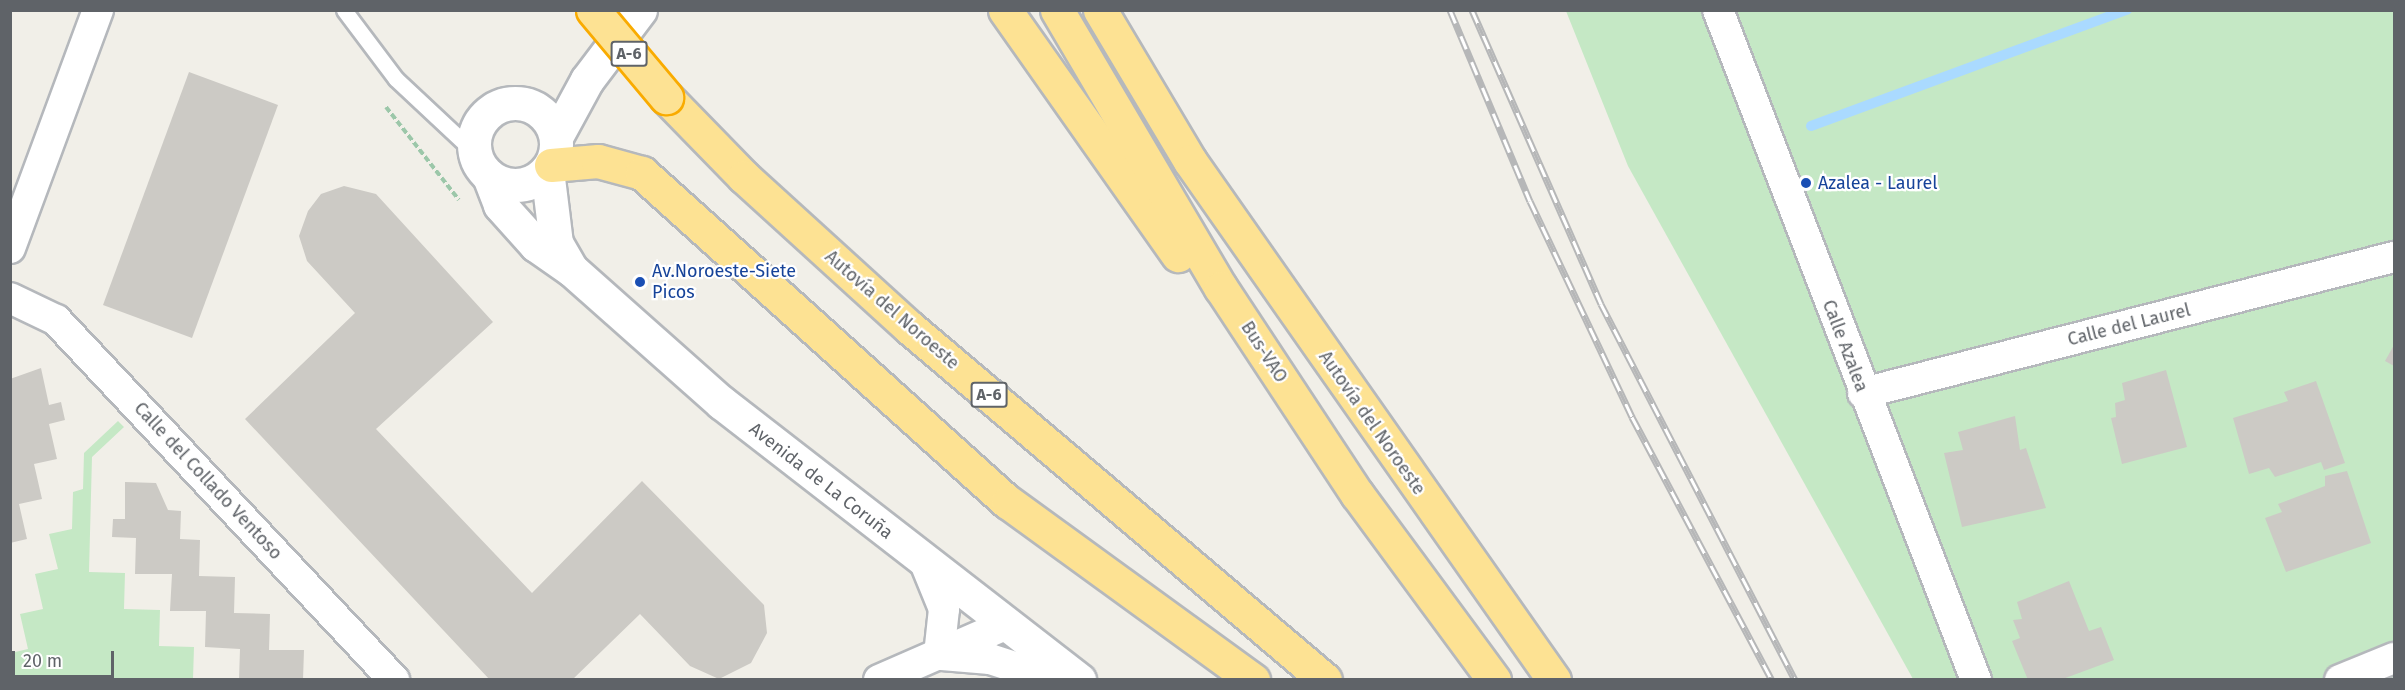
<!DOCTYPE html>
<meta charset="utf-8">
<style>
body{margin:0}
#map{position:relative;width:2405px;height:690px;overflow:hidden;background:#f1efe8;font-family:"Fira Sans",sans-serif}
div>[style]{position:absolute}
.green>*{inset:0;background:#c5e8c5}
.stream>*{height:10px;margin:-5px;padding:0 5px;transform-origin:5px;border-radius:5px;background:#aadaff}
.building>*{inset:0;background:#cccac5}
.path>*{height:4px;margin-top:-2px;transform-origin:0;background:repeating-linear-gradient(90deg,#9cc7a9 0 6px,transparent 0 9px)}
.roads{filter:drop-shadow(2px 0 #b5b8bc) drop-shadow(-2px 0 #b5b8bc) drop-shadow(0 2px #b5b8bc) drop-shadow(0 -2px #b5b8bc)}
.lane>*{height:15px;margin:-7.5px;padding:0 7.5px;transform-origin:7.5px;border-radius:7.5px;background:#fff}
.street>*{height:30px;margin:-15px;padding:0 15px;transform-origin:15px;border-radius:15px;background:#fff}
.secondary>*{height:33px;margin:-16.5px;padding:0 16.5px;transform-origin:16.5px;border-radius:16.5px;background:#fff}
.secondary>.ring{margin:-16.5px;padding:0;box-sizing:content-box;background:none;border:33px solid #fff;border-radius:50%}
.highway>*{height:33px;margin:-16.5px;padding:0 16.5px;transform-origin:16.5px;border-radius:16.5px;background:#fde293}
.rail>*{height:7px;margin-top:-3.5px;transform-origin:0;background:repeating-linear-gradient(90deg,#fff 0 14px,#b6b7b8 0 28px);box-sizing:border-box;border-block:2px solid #b6b7b8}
.bridges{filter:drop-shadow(2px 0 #f9ab00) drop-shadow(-2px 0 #f9ab00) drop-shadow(0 2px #f9ab00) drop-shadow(0 -2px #f9ab00)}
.highway-bridge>*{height:33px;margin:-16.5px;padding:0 16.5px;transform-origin:16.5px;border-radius:16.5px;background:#fde293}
.dots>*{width:16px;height:16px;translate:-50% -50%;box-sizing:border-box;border:3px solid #fff;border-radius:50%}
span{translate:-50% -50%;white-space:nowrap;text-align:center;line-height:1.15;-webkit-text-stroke:4.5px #fff;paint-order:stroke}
.shield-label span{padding:2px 4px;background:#fff;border:2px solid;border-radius:4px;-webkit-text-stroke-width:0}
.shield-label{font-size:16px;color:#5f6368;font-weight:700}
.transit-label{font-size:18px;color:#164399}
.left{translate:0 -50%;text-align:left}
.street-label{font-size:18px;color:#5f6368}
.frame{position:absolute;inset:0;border:12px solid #5f6368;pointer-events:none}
.scale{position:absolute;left:12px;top:651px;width:102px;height:27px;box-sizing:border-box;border:3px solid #5f6368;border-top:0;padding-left:8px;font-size:18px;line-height:21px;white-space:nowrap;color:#5f6368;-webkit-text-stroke:4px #fff;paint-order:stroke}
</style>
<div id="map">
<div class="green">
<i style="clip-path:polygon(1566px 11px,2394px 11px,2394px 679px,1913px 679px,1628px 166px)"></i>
<i style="clip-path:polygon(118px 421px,124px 427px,92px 457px,89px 572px,125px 573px,124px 609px,160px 610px,159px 646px,194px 647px,193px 679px,12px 679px,11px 653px,28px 649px,20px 614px,43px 609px,35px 574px,58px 569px,49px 534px,72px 529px,73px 492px,83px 489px,84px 453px)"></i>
</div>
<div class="stream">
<i style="left:1811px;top:126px;width:337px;rotate:-20.2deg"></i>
</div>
<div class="building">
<i style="clip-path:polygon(189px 72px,278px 105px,192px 338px,103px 305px)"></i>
<i style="clip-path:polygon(344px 186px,376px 194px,493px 322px,376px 429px,532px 593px,642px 481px,764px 605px,767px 633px,751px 663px,719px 679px,690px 666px,640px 614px,572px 680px,490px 680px,245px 419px,355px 313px,307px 261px,299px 236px,308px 211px,321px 194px)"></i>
<i style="clip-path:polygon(2394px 345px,2394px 366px,2385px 361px)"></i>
<i style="clip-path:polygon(41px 368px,49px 405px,61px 402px,65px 420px,49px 424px,57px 459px,34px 464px,42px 499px,19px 504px,27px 539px,10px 543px,10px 379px)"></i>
<i style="clip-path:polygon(2166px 370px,2187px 447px,2122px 464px,2111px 418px,2116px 417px,2115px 403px,2125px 400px,2122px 383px)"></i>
<i style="clip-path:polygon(2316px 381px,2345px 463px,2324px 470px,2321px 462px,2275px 477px,2269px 468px,2249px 474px,2233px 418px,2288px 401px,2284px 392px)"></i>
<i style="clip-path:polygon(2015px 416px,2020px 450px,2026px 448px,2046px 508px,1962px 527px,1944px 453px,1963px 450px,1958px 432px)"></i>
<i style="clip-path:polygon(2347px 471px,2371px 543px,2286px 572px,2265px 518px,2282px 512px,2278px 504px,2325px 486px,2325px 476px)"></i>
<i style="clip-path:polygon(125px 482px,156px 483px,168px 510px,181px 511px,180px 539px,200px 540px,199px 576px,235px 577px,234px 613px,270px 614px,269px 650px,304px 650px,303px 680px,239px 680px,240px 649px,205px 647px,206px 611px,170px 611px,172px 574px,135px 574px,136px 538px,112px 537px,113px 519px,125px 519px)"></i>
<i style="clip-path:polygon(2069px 581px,2089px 631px,2101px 627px,2114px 660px,2060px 680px,2028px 680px,2012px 641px,2020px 638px,2013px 620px,2022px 619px,2017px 602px)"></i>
</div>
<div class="path">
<i style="left:386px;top:107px;width:118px;rotate:51.9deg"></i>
</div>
<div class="roads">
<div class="lane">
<i style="left:344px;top:10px;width:86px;rotate:53deg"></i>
<i style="left:396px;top:79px;width:108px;rotate:43.1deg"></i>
</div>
<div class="street">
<i style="left:1718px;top:10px;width:718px;rotate:68.94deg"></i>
<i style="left:10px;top:248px;width:254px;rotate:-69.7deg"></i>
<i style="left:10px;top:298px;width:51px;rotate:25.6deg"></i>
<i style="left:56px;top:320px;width:494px;rotate:46.8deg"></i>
<i style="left:1863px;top:393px;width:548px;rotate:-14.37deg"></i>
<i style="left:924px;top:560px;width:53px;rotate:67.8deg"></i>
<i style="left:944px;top:609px;width:46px;rotate:96.2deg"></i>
<i style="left:942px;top:655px;width:48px;rotate:4.8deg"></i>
<i style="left:990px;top:659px;width:68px;rotate:17.9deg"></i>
<i style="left:879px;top:680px;width:140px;rotate:-23.6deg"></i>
<i style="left:2340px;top:680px;width:58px;rotate:-22.2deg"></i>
</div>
<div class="secondary">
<i class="ring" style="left:474px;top:103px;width:49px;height:49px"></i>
<i style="left:556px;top:137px;width:65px;rotate:-61.5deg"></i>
<i style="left:587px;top:80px;width:88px;rotate:-52.9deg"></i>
<i style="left:547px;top:170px;width:74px;rotate:83deg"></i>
<i style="left:556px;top:243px;width:30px;rotate:60deg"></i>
<i style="left:489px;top:176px;width:31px;rotate:69deg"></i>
<i style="left:500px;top:205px;width:54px;rotate:48deg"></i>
<i style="left:536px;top:245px;width:44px;rotate:34.8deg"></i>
<i style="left:572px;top:270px;width:200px;rotate:41.6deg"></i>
<i style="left:722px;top:403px;width:452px;rotate:37.8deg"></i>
</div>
<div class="highway">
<i style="left:1005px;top:10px;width:300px;rotate:54.8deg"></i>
<i style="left:1057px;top:10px;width:323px;rotate:59.5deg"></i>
<i style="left:1221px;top:288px;width:247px;rotate:56.6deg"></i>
<i style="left:1357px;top:494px;width:231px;rotate:53.6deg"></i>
<i style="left:1100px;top:10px;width:176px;rotate:59.2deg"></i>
<i style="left:1190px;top:161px;width:634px;rotate:54.96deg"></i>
<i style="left:666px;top:97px;width:112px;rotate:45.7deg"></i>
<i style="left:744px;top:177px;width:224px;rotate:42.3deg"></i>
<i style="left:910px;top:328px;width:544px;rotate:40.3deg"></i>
<i style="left:551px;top:165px;width:47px;rotate:-4.9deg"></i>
<i style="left:598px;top:161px;width:46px;rotate:15.3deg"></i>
<i style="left:642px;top:173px;width:492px;rotate:42deg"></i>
<i style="left:1008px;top:502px;width:303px;rotate:36deg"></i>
</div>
</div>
<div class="rail">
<i style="left:1450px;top:10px;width:207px;rotate:67.3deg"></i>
<i style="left:1530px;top:201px;width:239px;rotate:64.7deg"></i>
<i style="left:1632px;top:417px;width:298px;rotate:62deg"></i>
<i style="left:1472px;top:10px;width:321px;rotate:66.3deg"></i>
<i style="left:1601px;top:304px;width:423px;rotate:62.7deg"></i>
</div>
<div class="bridges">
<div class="highway-bridge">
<i style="left:593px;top:10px;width:114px;rotate:50deg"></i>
</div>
</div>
<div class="dots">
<i style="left:1806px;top:183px;background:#1a4fb4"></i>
<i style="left:640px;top:282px;background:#1a4fb4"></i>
</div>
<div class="shield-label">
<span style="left:629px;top:54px">A-6</span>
<span style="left:989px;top:395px">A-6</span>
</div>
<div class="transit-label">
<span class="left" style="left:1818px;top:183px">Azalea - Laurel</span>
<span class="left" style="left:652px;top:282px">Av.Noroeste-Siete<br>Picos</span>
</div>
<div class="street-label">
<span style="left:892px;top:310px;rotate:41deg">Autovía del Noroeste</span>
<span style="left:2129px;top:325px;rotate:-14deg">Calle del Laurel</span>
<span style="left:1845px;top:346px;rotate:69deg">Calle Azalea</span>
<span style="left:1264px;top:352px;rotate:57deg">Bus-VAO</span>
<span style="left:1372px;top:423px;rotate:55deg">Autovía del Noroeste</span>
<span style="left:208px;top:481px;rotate:47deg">Calle del Collado Ventoso</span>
<span style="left:821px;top:481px;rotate:38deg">Avenida de La Coruña</span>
</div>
<div class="frame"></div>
<div class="scale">20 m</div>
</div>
